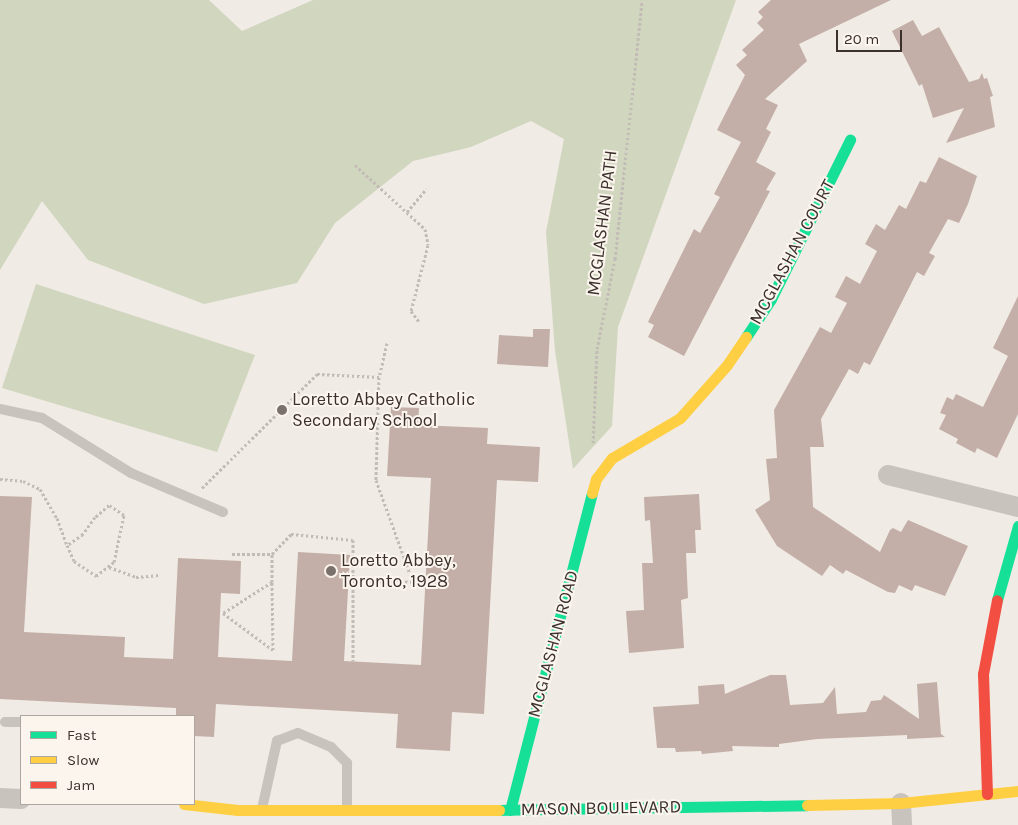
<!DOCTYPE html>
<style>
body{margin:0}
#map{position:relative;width:1018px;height:825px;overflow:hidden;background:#f0ebe5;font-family:Karla,sans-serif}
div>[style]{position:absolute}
.green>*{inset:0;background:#d1d6bf}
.building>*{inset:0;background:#c3afa7}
.path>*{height:3px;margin-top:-1.5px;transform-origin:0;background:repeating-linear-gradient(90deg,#c2bbb6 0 2.5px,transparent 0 5px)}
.lane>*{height:10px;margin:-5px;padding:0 5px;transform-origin:5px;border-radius:5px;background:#c9c3be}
.street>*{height:20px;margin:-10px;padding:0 10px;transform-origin:10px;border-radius:10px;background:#c9c3be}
.fast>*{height:11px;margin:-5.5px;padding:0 5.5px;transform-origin:5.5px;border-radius:5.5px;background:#16e098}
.slow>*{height:11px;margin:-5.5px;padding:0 5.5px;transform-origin:5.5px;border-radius:5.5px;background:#ffcf43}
.jam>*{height:11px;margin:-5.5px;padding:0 5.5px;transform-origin:5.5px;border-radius:5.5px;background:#f24e42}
.dots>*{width:14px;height:14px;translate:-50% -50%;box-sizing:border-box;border:2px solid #fbf5ee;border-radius:50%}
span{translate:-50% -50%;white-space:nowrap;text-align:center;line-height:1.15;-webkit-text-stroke:4px #fbf5ee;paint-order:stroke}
.street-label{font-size:18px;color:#3b302b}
.poi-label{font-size:18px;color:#3b302b}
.left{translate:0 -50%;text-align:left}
.legend{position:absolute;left:20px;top:715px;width:175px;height:90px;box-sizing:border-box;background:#fbf5ee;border:1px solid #aea6a0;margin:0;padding:6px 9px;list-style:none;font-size:15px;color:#3b302b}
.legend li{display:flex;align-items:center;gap:10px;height:25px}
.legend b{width:25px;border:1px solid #aea6a0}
.scale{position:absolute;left:836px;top:30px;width:66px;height:22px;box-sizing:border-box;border:2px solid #3b302b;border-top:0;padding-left:6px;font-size:15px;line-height:18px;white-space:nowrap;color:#3b302b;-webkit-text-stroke:4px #fbf5ee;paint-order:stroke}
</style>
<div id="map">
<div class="green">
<i style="clip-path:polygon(0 0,209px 0,242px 31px,313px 0,736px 0,618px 327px,612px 426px,573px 469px,555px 351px,546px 232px,564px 139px,531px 121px,471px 147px,413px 161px,335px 223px,297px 283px,204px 304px,88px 260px,42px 201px,0 270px)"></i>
<i style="clip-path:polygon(36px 284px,255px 355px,217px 452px,2px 388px)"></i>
</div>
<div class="building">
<i style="clip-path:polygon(771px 0,891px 0,799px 44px,807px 61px,765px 99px,778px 105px,766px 129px,771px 132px,756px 162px,776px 173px,766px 190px,770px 191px,684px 356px,648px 337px,654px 325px,648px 322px,694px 229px,700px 233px,720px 197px,714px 194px,741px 142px,717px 130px,745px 75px,736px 65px,747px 55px,742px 50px,764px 30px,757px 23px,763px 17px,758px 12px)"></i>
<i style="clip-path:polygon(913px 20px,922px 36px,939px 27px,969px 82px,979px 79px,982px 73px,984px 79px,987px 78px,993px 96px,990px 97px,995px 127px,946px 143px,964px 108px,933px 118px,922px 84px,919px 86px,892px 31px)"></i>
<i style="clip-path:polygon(939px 157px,977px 176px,968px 204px,959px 223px,948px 219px,929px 253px,935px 256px,924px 276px,917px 272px,870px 365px,864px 362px,858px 374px,849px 369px,821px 419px,824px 447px,810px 447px,813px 507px,880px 552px,890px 530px,893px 528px,901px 532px,908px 520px,968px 546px,945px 596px,915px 585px,912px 591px,899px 585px,895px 593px,888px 592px,846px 570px,843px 574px,830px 565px,822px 576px,777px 546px,755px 510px,770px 500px,766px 459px,777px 458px,774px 410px,820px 327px,831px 333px,847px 303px,835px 297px,846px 276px,860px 284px,877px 251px,865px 244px,876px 224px,885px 230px,899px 205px,906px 209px,920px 181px,926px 183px)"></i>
<i style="clip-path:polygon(1018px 296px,1018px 414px,997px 458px,977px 448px,975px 453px,956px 443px,958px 439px,939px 429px,946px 415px,940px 413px,947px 397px,953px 400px,956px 394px,983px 407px,1008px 356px,993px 348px)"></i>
<i style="clip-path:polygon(533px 329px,550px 329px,548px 367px,497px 364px,499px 335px,533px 337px)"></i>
<i style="clip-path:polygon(391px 407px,419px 408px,418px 425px,488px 428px,487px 444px,540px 447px,538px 482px,497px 480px,484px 714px,452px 712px,450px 751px,396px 748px,398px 714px,216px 704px,214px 737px,194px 736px,194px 716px,176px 716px,176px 708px,0 699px,0 496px,32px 497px,24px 632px,125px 637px,124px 657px,173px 659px,178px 558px,241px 561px,240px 594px,221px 593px,218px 657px,292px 661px,298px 552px,350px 555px,344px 661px,421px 665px,431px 478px,387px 476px)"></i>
<i style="clip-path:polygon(699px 494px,701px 530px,695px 530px,696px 553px,686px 553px,688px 598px,681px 600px,684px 648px,629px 653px,626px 611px,644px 610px,642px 563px,653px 563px,650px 520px,645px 521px,644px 497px)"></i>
<i style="clip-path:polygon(770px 675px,786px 675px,790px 705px,823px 703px,835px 687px,837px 714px,866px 712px,871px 701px,881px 700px,884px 695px,919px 719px,917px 684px,937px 682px,941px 734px,945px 737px,907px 739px,907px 735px,817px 739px,779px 744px,779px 747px,732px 746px,733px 751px,702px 754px,701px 751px,676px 752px,675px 748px,657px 748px,653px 707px,699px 704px,698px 686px,724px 684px,725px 694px)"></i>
</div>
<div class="path">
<i style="left:355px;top:165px;width:95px;rotate:42.4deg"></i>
<i style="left:425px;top:229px;width:16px;rotate:79deg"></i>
<i style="left:428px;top:245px;width:68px;rotate:104.4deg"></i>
<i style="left:411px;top:311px;width:15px;rotate:53deg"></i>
<i style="left:407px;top:212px;width:30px;rotate:-50deg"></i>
<i style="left:387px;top:343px;width:35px;rotate:103deg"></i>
<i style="left:379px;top:377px;width:103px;rotate:91.7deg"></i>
<i style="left:376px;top:480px;width:109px;rotate:70.1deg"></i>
<i style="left:593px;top:443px;width:94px;rotate:-87.6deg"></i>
<i style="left:597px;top:349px;width:92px;rotate:-78.7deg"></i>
<i style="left:615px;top:259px;width:260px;rotate:-84deg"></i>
<i style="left:0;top:479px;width:23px;rotate:5deg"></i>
<i style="left:23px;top:481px;width:19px;rotate:25deg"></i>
<i style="left:40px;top:489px;width:34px;rotate:60deg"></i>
<i style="left:57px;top:518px;width:29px;rotate:70deg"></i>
<i style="left:67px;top:545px;width:17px;rotate:66deg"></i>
<i style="left:74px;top:561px;width:27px;rotate:34deg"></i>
<i style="left:96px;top:576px;width:23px;rotate:-38deg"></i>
<i style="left:114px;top:562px;width:48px;rotate:-78deg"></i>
<i style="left:124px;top:515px;width:18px;rotate:-146deg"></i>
<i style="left:109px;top:505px;width:18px;rotate:139deg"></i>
<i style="left:95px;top:517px;width:21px;rotate:125deg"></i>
<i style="left:83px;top:534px;width:19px;rotate:145deg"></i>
<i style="left:202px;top:488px;width:162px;rotate:-44.7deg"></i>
<i style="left:317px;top:374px;width:62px;rotate:2.8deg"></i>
<i style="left:232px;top:554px;width:39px"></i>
<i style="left:109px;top:567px;width:29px;rotate:20deg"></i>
<i style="left:136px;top:577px;width:23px;rotate:-5deg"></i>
<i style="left:355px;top:581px;width:71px;rotate:0.8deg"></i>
<i style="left:272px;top:582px;width:58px;rotate:147.7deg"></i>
<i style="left:223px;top:613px;width:62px;rotate:36.5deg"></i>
<i style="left:273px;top:650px;width:68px;rotate:-90.8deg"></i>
<i style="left:272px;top:582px;width:28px;rotate:-90deg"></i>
<i style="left:272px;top:554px;width:28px;rotate:-46deg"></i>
<i style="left:291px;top:534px;width:62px;rotate:5.5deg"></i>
<i style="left:353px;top:540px;width:121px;rotate:90deg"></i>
</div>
<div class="lane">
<i style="left:0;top:409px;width:43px;rotate:12.1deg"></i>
<i style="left:42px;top:418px;width:105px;rotate:31.7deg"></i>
<i style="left:131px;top:473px;width:100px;rotate:23deg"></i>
<i style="left:5px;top:722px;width:16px"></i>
<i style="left:262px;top:809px;width:70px;rotate:-77.6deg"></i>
<i style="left:277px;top:741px;width:22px;rotate:-21deg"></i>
<i style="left:298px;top:733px;width:36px;rotate:23deg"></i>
<i style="left:331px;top:747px;width:23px;rotate:45deg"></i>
<i style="left:347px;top:763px;width:46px;rotate:90deg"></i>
</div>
<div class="street">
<i style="left:888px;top:475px;width:134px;rotate:13.8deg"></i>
<i style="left:0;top:798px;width:21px;rotate:3deg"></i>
<i style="left:901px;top:803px;width:22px;rotate:87deg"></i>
</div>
<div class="fast">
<i style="left:746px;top:337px;width:45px;rotate:-56.7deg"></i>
<i style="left:771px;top:299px;width:178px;rotate:-63.6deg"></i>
<i style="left:997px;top:600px;width:77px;rotate:-74.2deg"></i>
<i style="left:499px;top:810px;width:308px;rotate:-0.9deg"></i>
<i style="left:510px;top:810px;width:327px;rotate:-75.5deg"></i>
</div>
<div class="slow">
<i style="left:592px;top:493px;width:15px;rotate:-74deg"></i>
<i style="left:596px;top:479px;width:26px;rotate:-53deg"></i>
<i style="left:612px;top:458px;width:79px;rotate:-30.5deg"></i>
<i style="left:680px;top:418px;width:71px;rotate:-48.4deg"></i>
<i style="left:727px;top:365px;width:34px;rotate:-56deg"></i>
<i style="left:184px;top:804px;width:54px;rotate:6.3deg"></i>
<i style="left:238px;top:810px;width:261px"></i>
<i style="left:807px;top:805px;width:94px;rotate:-1.2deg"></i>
<i style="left:901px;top:803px;width:118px;rotate:-5.9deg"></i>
</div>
<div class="jam">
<i style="left:987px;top:794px;width:120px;rotate:-91.9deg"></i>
<i style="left:983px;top:674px;width:75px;rotate:-79.3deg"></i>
</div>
<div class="dots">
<i style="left:282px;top:410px;background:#7a716c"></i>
<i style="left:331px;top:571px;background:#7a716c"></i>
</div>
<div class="street-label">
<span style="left:602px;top:223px;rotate:-83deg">MCGLASHAN PATH</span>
<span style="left:792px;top:252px;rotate:-62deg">MCGLASHAN COURT</span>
<span style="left:553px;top:644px;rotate:-75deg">MCGLASHAN ROAD</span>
<span style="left:601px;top:808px;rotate:-1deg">MASON BOULEVARD</span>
</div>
<div class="poi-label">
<span class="left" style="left:292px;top:410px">Loretto Abbey Catholic<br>Secondary School</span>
<span class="left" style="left:341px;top:571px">Loretto Abbey,<br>Toronto, 1928</span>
</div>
<ul class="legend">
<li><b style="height:6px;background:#16e098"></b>Fast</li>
<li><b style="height:6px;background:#ffcf43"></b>Slow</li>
<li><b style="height:6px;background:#f24e42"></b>Jam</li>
</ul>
<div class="scale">20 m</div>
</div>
